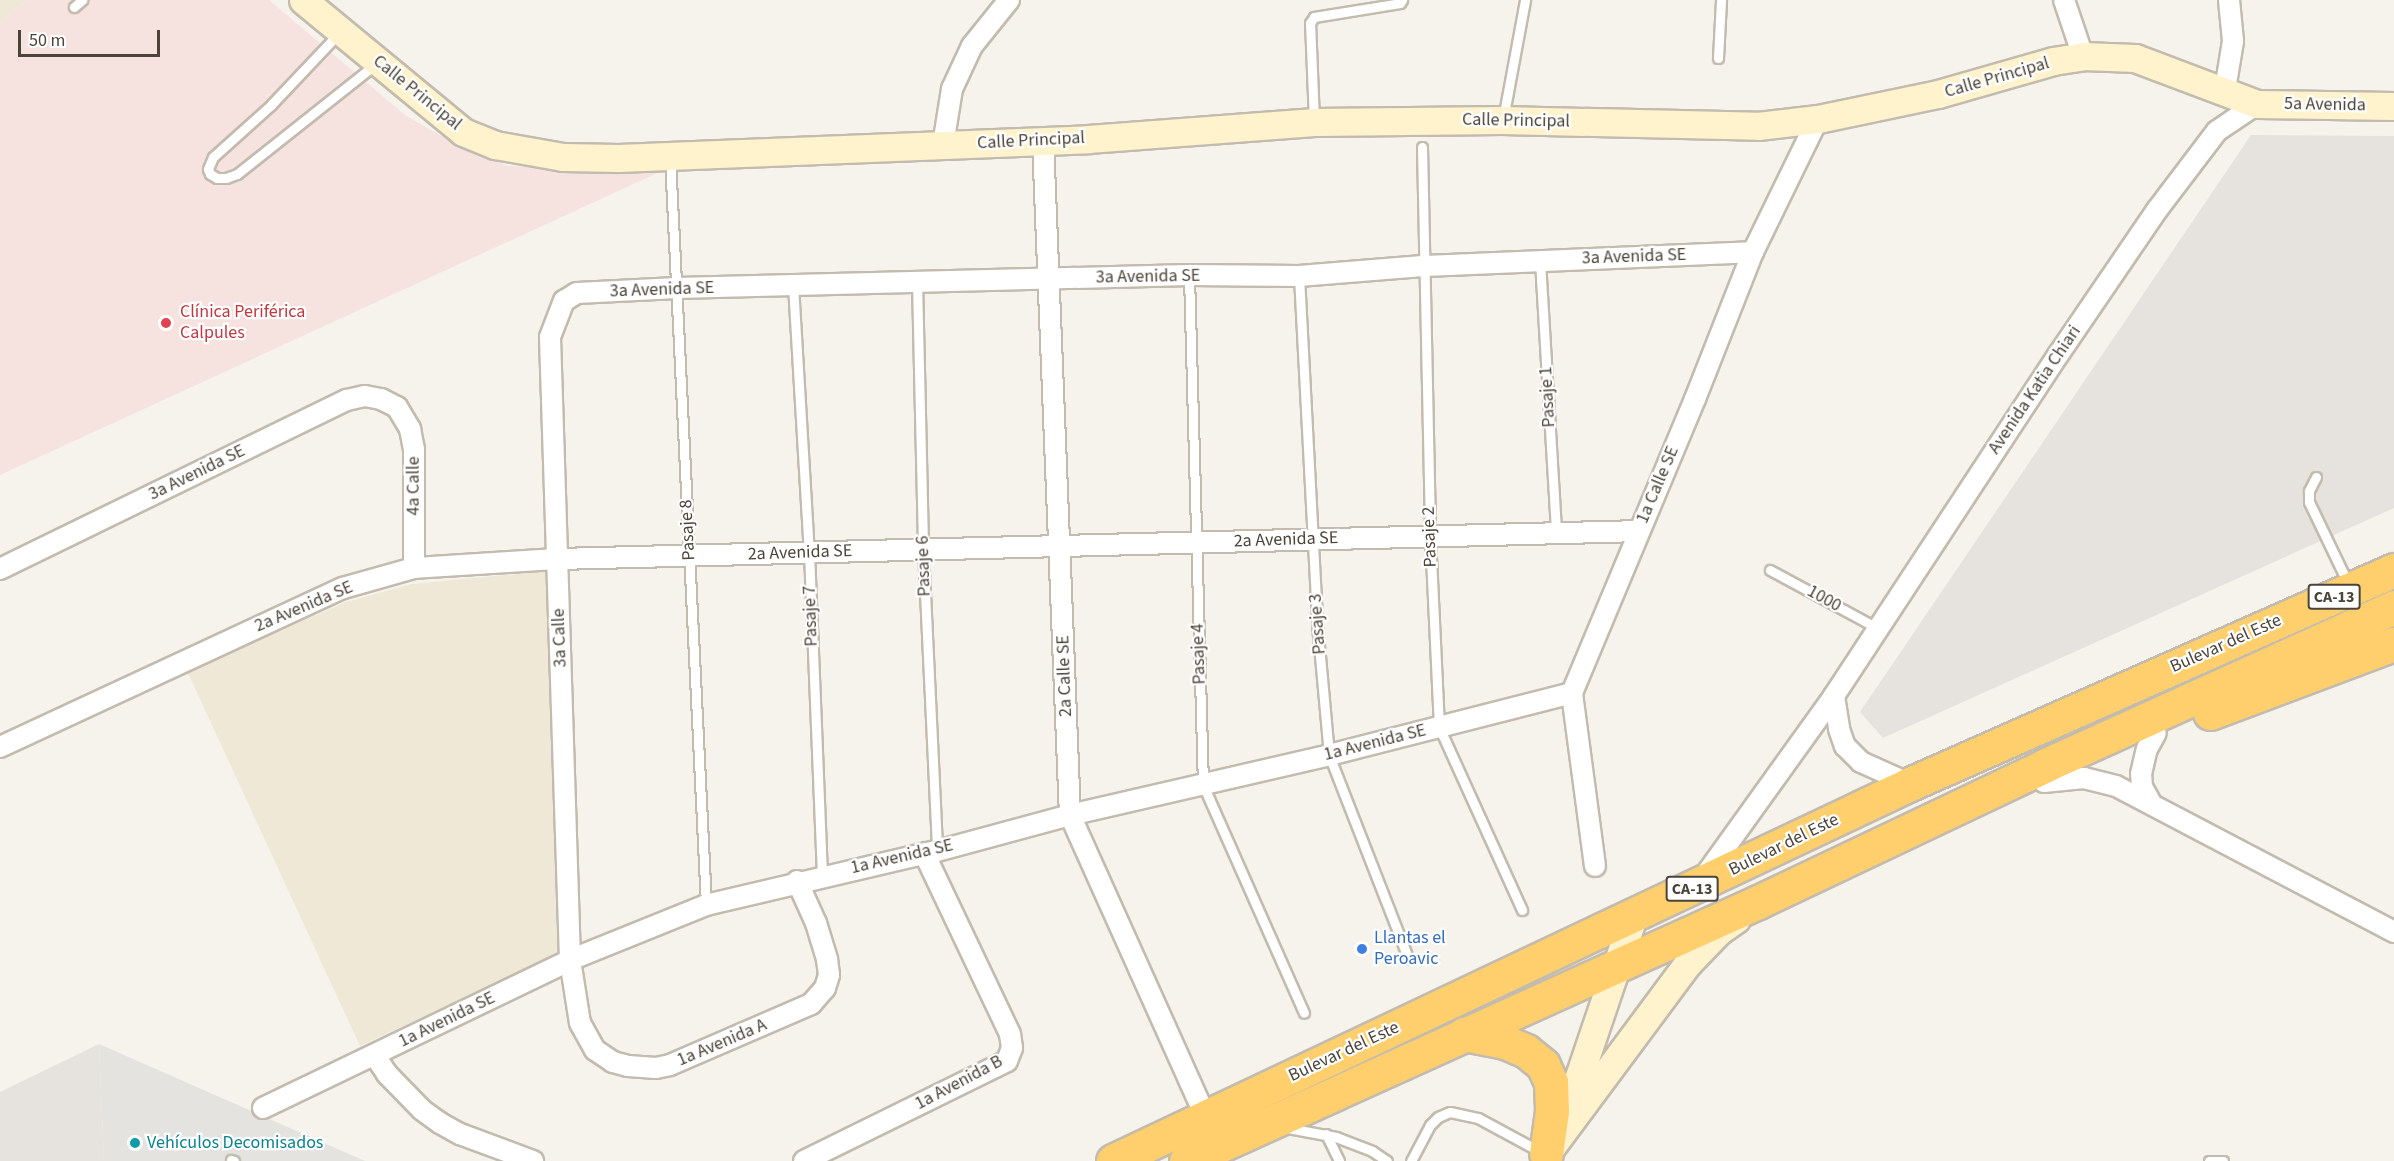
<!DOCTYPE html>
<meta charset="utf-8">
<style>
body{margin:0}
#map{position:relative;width:2394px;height:1161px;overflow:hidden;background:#f6f3ec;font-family:"Source Sans 3",sans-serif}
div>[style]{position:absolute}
.industrial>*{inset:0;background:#e6e2dd}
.education>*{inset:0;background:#efe8d6}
.medical>*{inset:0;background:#f6e3e0}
.parking>*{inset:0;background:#e5e3e0}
.roads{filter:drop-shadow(2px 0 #c2bbae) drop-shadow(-2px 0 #c2bbae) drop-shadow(0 2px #c2bbae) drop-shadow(0 -2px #c2bbae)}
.lane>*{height:9px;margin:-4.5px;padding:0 4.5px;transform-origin:4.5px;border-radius:4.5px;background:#fff}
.street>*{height:20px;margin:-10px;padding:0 10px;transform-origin:10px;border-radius:10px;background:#fff}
.secondary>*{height:27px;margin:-13.5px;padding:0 13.5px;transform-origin:13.5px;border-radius:13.5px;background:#fff3cd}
.highway>*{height:33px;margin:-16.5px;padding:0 16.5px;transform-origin:16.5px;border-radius:16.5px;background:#ffcf6e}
.dots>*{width:16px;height:16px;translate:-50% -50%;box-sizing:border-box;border:3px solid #fff;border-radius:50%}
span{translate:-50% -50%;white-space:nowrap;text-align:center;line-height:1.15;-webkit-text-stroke:4.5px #fff;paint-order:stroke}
.shield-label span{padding:2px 4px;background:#fff;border:2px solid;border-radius:4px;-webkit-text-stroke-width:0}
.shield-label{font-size:16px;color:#4b4439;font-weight:700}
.street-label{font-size:18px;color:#4b4439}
.health-label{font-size:18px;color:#be3a42}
.left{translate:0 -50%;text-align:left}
.shop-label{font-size:18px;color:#366cbe}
.culture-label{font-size:18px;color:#0d838f}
.scale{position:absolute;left:18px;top:30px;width:142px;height:27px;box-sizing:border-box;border:3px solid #4b4439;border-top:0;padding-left:8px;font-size:18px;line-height:21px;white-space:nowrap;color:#4b4439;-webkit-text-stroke:4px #fff;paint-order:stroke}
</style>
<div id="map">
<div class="industrial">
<i style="clip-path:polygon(2251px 135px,2394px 136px,2394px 508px,1883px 738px,1860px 712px)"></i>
<i style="clip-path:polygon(99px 1044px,104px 1161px,0 1161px,0 1092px)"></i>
</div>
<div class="education">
<i style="clip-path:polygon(0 0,28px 0,0 23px)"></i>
<i style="clip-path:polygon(547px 571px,560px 953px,360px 1046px,187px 671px,346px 602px,412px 584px)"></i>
</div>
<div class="medical">
<i style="clip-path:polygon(28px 0,269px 0,405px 115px,460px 147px,508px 166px,664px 170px,0 475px,0 23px)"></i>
</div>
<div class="parking">
<i style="clip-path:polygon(99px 1044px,365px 1161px,104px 1161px)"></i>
</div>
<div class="roads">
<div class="lane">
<i style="left:74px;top:7px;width:11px;rotate:-41deg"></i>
<i style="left:339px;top:33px;width:99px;rotate:133.4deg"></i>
<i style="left:271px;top:105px;width:78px;rotate:138.1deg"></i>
<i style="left:213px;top:157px;width:13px;rotate:113deg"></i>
<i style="left:208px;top:169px;width:5px;rotate:68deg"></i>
<i style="left:210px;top:174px;width:8px;rotate:30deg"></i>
<i style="left:217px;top:178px;width:9px"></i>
<i style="left:226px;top:178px;width:12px;rotate:-20deg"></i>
<i style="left:237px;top:174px;width:179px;rotate:-38.4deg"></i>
<i style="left:1718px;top:58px;width:58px;rotate:-87deg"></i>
<i style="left:1503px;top:119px;width:121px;rotate:-79.5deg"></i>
<i style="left:1314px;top:121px;width:98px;rotate:-92.3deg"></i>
<i style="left:1310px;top:23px;width:7px;rotate:-56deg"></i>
<i style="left:1314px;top:17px;width:87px;rotate:-9.2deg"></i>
<i style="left:1400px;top:3px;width:4px;rotate:-56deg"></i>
<i style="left:1422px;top:147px;width:389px;rotate:88.8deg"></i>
<i style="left:1430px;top:536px;width:191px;rotate:87.3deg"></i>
<i style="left:1439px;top:727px;width:201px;rotate:65.6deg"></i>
<i style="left:670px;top:158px;width:748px;rotate:87.24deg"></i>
<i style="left:1540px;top:261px;width:272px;rotate:86.6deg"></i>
<i style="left:1189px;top:275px;width:510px;rotate:88.43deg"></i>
<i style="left:1203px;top:785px;width:249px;rotate:66.1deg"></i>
<i style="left:1299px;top:276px;width:359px;rotate:87deg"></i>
<i style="left:1318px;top:634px;width:121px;rotate:84.8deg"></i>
<i style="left:1329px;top:755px;width:218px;rotate:68.7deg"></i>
<i style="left:917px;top:281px;width:269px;rotate:88.7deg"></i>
<i style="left:923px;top:550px;width:301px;rotate:87.3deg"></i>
<i style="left:793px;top:285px;width:267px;rotate:86.6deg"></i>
<i style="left:809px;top:552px;width:324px;rotate:87.7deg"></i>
<i style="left:2316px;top:477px;width:16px;rotate:117deg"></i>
<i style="left:2309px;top:491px;width:11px;rotate:90deg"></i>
<i style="left:2309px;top:502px;width:81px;rotate:64.4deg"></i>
<i style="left:1770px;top:570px;width:124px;rotate:28.4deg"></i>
<i style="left:1288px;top:1128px;width:49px;rotate:10.6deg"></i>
<i style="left:1336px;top:1137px;width:39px;rotate:21deg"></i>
<i style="left:1372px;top:1151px;width:18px;rotate:34deg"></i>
<i style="left:1326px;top:1134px;width:30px;rotate:64deg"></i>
<i style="left:231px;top:1160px;width:3px;rotate:18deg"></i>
<i style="left:1411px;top:1161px;width:41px;rotate:-62.2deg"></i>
<i style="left:1430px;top:1125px;width:11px;rotate:-45deg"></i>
<i style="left:1438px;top:1117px;width:13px;rotate:-23deg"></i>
<i style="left:1450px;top:1112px;width:29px;rotate:12deg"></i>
<i style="left:1478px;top:1118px;width:72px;rotate:28.4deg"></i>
<i style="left:2209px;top:1161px;width:14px"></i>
</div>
<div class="street">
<i style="left:2064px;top:0;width:59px;rotate:71.3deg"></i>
<i style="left:2225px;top:90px;width:50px;rotate:-80.7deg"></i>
<i style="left:2233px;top:41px;width:41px;rotate:-95.6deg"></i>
<i style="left:1043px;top:141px;width:675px;rotate:87.71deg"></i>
<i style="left:1070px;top:815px;width:332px;rotate:65.8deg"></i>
<i style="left:943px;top:145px;width:57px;rotate:-80.9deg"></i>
<i style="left:952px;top:89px;width:47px;rotate:-65.1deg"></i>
<i style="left:972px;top:46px;width:59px;rotate:-51.2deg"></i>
<i style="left:0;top:569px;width:386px;rotate:-26deg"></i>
<i style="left:347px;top:400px;width:18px;rotate:-13deg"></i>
<i style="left:365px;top:396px;width:16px;rotate:11deg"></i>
<i style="left:381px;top:399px;width:18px;rotate:27deg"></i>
<i style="left:397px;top:407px;width:26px;rotate:59deg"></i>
<i style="left:410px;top:429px;width:20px;rotate:79deg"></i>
<i style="left:414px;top:449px;width:119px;rotate:90deg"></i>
<i style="left:1834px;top:696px;width:33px;rotate:81deg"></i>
<i style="left:1839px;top:729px;width:18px;rotate:71deg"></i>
<i style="left:1845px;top:746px;width:23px;rotate:45deg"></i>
<i style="left:1861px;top:762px;width:54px;rotate:24.2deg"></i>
<i style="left:0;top:747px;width:378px;rotate:-24.9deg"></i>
<i style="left:343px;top:588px;width:74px;rotate:-15.7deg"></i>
<i style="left:414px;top:568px;width:144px;rotate:-3.6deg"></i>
<i style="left:558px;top:559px;width:1081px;rotate:-1.48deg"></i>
<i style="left:2044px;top:782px;width:40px;rotate:-5.7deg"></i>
<i style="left:2084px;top:778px;width:33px;rotate:14deg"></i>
<i style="left:2116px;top:786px;width:314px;rotate:27.7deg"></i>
<i style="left:2151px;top:803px;width:18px;rotate:-119deg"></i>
<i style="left:2142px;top:787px;width:13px;rotate:-94deg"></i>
<i style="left:2141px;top:774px;width:26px;rotate:-77deg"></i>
<i style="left:2147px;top:749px;width:18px;rotate:-61deg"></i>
<i style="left:1595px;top:866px;width:175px;rotate:-97.6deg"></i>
<i style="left:1572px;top:693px;width:319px;rotate:-67.3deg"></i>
<i style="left:1695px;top:399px;width:158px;rotate:-68.5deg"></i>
<i style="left:1753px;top:252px;width:148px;rotate:-64deg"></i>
<i style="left:1704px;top:877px;width:223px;rotate:-54.3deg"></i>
<i style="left:1834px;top:696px;width:408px;rotate:-56.7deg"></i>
<i style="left:2058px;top:355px;width:176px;rotate:-55.7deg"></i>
<i style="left:2157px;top:210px;width:99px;rotate:-52.8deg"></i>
<i style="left:2217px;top:131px;width:48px;rotate:-34deg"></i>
<i style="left:797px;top:881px;width:46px;rotate:65.7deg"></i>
<i style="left:816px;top:923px;width:39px;rotate:73deg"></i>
<i style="left:827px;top:960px;width:15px;rotate:82deg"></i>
<i style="left:829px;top:975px;width:14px;rotate:107deg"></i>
<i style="left:825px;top:988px;width:21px;rotate:131deg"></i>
<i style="left:811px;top:1004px;width:154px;rotate:156.6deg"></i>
<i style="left:670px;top:1065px;width:14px;rotate:168deg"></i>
<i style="left:656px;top:1068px;width:28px;rotate:-176deg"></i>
<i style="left:628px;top:1066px;width:16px;rotate:-165deg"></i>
<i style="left:613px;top:1062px;width:22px;rotate:-146deg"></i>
<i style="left:595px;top:1050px;width:31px;rotate:-119deg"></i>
<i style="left:580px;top:1023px;width:64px;rotate:-99deg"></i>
<i style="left:570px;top:960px;width:623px;rotate:-91.84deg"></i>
<i style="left:550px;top:337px;width:39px;rotate:-69deg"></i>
<i style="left:564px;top:301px;width:15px;rotate:-32deg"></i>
<i style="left:577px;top:293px;width:100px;rotate:-2.9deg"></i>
<i style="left:677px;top:288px;width:512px;rotate:-1.45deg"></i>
<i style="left:1189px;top:275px;width:110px;rotate:0.5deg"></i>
<i style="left:1299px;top:276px;width:124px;rotate:-4.6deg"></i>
<i style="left:1423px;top:266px;width:330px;rotate:-2.4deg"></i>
<i style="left:375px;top:1056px;width:22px;rotate:56deg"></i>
<i style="left:387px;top:1074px;width:50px;rotate:45.8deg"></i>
<i style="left:422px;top:1110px;width:22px;rotate:36deg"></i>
<i style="left:440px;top:1123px;width:23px;rotate:29deg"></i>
<i style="left:460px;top:1134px;width:78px;rotate:20.3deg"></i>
<i style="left:263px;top:1108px;width:341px;rotate:-25.7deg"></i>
<i style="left:570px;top:960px;width:147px;rotate:-22deg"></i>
<i style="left:706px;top:905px;width:237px;rotate:-13.2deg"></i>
<i style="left:937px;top:851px;width:138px;rotate:-15.1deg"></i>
<i style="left:1070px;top:815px;width:266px;rotate:-13deg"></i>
<i style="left:1329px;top:755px;width:251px;rotate:-14.3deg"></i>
<i style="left:804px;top:1161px;width:226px;rotate:-26.2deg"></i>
<i style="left:1007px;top:1061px;width:14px;rotate:-69deg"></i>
<i style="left:1012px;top:1048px;width:14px;rotate:-98deg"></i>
<i style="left:1010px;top:1034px;width:200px;rotate:-115.4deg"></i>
</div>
<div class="secondary">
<i style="left:303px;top:0;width:207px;rotate:39.5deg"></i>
<i style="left:463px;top:132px;width:35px;rotate:22deg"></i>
<i style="left:495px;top:145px;width:69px;rotate:10deg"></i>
<i style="left:563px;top:157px;width:56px;rotate:1deg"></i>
<i style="left:619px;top:158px;width:469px;rotate:-2.3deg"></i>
<i style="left:1088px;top:139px;width:227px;rotate:-4.3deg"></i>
<i style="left:1314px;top:122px;width:188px;rotate:-0.6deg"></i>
<i style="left:1502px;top:120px;width:256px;rotate:1.3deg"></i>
<i style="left:1758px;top:126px;width:60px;rotate:-6.7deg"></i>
<i style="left:1818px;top:119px;width:123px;rotate:-11.8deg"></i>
<i style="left:1938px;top:94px;width:120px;rotate:-16deg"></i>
<i style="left:2053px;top:61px;width:30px;rotate:-9deg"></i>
<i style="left:2083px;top:56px;width:52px;rotate:2.2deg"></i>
<i style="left:2135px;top:58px;width:130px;rotate:20.7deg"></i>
<i style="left:2257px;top:104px;width:137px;rotate:0.8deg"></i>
<i style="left:1568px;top:1109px;width:206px;rotate:-71.3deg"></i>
<i style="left:1546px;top:1154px;width:237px;rotate:-53.4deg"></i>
<i style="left:1687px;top:964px;width:46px;rotate:-45.9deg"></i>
<i style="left:1719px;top:931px;width:21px;rotate:-35deg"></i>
</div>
<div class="highway">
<i style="left:2210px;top:713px;width:197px;rotate:-20.6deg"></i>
<i style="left:1464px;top:1034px;width:42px;rotate:11deg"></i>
<i style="left:1505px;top:1042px;width:23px;rotate:23deg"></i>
<i style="left:1526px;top:1051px;width:22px;rotate:39deg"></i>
<i style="left:1543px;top:1065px;width:19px;rotate:65deg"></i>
<i style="left:1551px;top:1082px;width:29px;rotate:88deg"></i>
<i style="left:1552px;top:1111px;width:43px;rotate:97.9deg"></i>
<i style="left:1113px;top:1161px;width:882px;rotate:-25.32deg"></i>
<i style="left:1910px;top:784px;width:529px;rotate:-23.85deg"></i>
<i style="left:1186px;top:1161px;width:628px;rotate:-24.36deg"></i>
<i style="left:1758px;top:902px;width:319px;rotate:-25.4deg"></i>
<i style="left:2046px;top:765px;width:382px;rotate:-24.4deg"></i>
</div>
</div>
<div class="dots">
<i style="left:166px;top:323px;background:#e0444e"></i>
<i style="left:1362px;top:949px;background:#3f7fe0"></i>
<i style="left:135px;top:1143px;background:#0f9aa8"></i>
</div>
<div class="shield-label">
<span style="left:2334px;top:597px">CA-13</span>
<span style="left:1692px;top:889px">CA-13</span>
</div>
<div class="street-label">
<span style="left:1997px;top:78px;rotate:-16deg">Calle Principal</span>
<span style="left:417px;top:93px;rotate:39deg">Calle Principal</span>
<span style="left:2325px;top:105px;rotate:1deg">5a Avenida</span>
<span style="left:1516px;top:121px;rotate:1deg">Calle Principal</span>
<span style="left:1031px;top:141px;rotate:-3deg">Calle Principal</span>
<span style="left:1634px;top:257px;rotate:-2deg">3a Avenida SE</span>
<span style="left:1148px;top:277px;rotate:-1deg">3a Avenida SE</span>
<span style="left:662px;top:290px;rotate:-2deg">3a Avenida SE</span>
<span style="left:2035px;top:390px;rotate:-56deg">Avenida Katia Chiari</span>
<span style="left:1548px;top:397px;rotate:-93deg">Pasaje 1</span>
<span style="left:197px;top:473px;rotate:-26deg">3a Avenida SE</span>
<span style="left:1658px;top:485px;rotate:-67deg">1a Calle SE</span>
<span style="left:414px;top:486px;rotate:-90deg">4a Calle</span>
<span style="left:688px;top:530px;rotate:-93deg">Pasaje 8</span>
<span style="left:1430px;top:537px;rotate:-92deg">Pasaje 2</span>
<span style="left:1286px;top:540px;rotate:-2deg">2a Avenida SE</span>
<span style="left:800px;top:553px;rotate:-2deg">2a Avenida SE</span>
<span style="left:924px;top:566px;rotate:-92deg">Pasaje 6</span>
<span style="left:1824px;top:599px;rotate:29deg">1000</span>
<span style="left:304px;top:607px;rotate:-23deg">2a Avenida SE</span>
<span style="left:811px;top:616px;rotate:-92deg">Pasaje 7</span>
<span style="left:1318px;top:624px;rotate:-94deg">Pasaje 3</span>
<span style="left:560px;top:638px;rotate:-92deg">3a Calle</span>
<span style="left:2226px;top:644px;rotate:-24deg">Bulevar del Este</span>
<span style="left:1199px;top:654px;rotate:-92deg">Pasaje 4</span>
<span style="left:1065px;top:676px;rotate:-92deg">2a Calle SE</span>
<span style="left:1375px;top:743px;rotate:-14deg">1a Avenida SE</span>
<span style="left:1784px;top:845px;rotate:-26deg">Bulevar del Este</span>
<span style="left:902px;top:857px;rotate:-13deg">1a Avenida SE</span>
<span style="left:447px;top:1020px;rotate:-26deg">1a Avenida SE</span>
<span style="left:722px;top:1043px;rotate:-23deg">1a Avenida A</span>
<span style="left:1344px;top:1052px;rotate:-25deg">Bulevar del Este</span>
<span style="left:959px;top:1083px;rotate:-28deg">1a Avenida B</span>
</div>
<div class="health-label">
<span class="left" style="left:180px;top:323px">Clínica Periférica<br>Calpules</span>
</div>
<div class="shop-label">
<span class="left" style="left:1374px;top:949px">Llantas el<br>Peroavic</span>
</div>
<div class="culture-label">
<span class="left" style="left:147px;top:1143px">Vehículos Decomisados</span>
</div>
<div class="scale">50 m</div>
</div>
